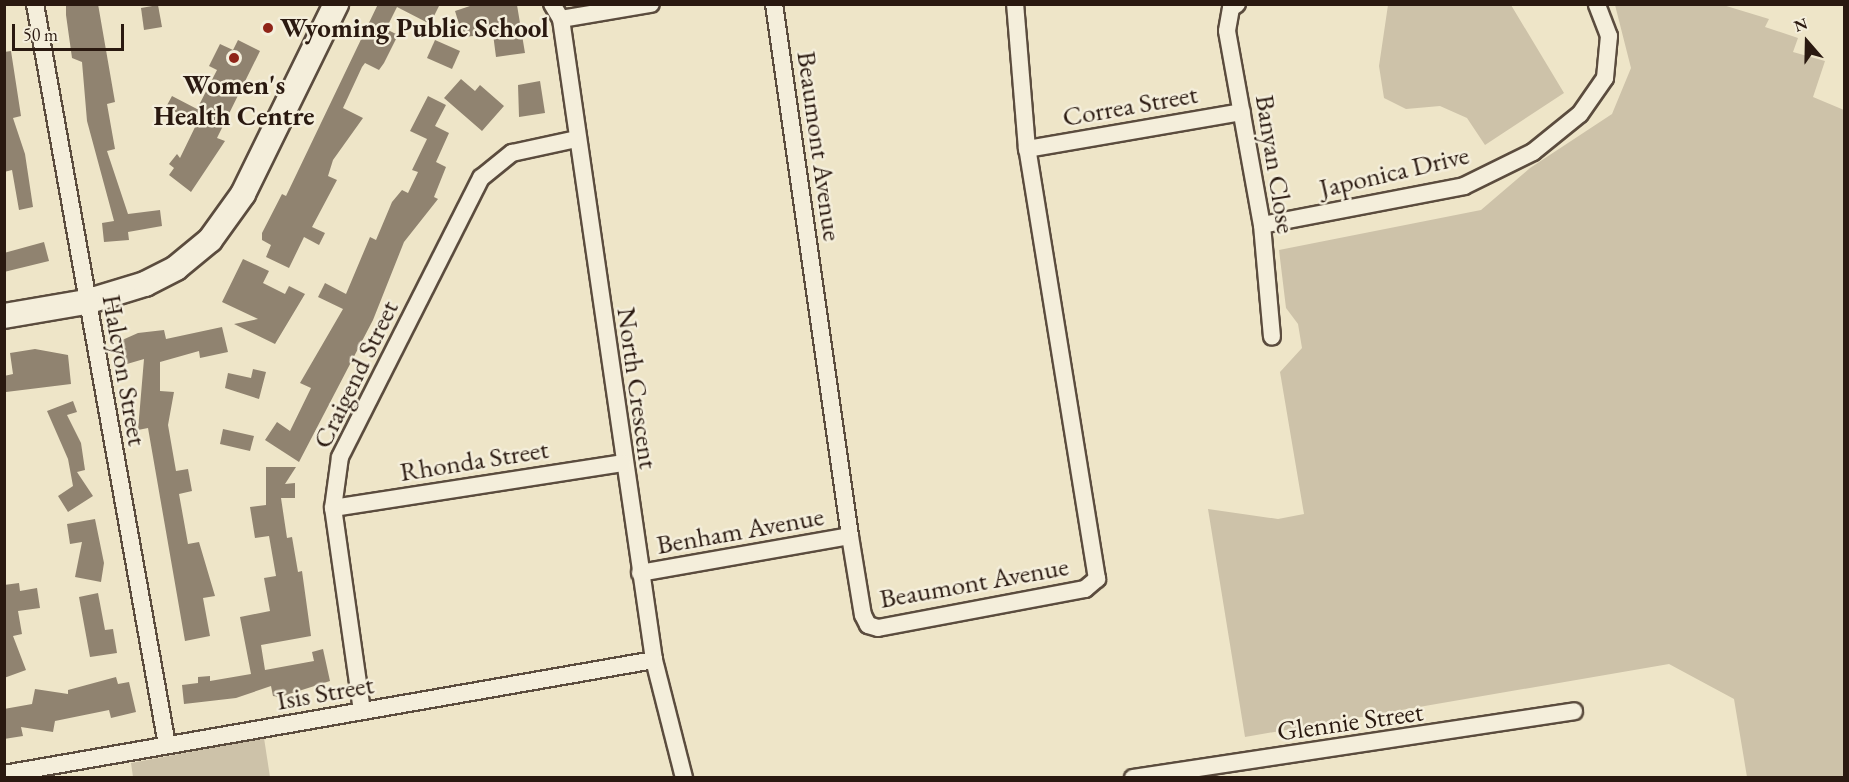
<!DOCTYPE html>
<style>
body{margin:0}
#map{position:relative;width:1849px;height:782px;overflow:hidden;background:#eee5c8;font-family:"EB Garamond",serif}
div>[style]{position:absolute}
.green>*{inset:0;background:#cdc2a9}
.building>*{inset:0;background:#908370}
.roads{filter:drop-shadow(2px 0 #5b4c3e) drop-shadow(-2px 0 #5b4c3e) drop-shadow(0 2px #5b4c3e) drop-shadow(0 -2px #5b4c3e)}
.street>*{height:16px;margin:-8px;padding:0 8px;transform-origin:8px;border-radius:8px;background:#f4eedb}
.secondary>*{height:24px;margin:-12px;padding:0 12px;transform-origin:12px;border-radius:12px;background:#f4eedb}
.dots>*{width:16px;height:16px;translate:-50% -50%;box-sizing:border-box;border:3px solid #f4eedb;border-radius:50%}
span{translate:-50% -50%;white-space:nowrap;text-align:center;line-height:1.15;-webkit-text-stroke:5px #f4eedb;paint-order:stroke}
.poi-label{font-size:27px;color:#2a1910;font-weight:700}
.left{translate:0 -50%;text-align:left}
.street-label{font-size:27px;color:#2a1910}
.frame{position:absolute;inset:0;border:6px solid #2a1910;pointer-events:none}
.north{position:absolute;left:1777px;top:12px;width:60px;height:60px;-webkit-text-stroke:4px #f4eedb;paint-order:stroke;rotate:340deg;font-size:16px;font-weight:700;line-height:24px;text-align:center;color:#2a1910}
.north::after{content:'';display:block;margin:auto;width:21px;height:27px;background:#2a1910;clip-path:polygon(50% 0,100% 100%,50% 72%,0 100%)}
.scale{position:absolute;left:12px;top:24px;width:112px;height:27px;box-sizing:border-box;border:3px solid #2a1910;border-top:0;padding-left:8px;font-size:18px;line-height:21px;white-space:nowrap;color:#2a1910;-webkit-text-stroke:4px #f4eedb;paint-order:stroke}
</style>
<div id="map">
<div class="green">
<i style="clip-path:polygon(1692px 4px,1723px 5px,1769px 19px,1765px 27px,1798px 38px,1793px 52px,1825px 61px,1813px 97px,1844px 110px,1844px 777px,1747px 777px,1734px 699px,1669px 664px,1245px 737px,1208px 509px,1278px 519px,1304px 514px,1280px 372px,1302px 348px,1298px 324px,1286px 308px,1279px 250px,1481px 210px,1530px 168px,1612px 114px,1631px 68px,1615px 5px)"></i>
<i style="clip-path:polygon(1388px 5px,1511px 5px,1564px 93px,1485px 145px,1467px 118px,1440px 106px,1406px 109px,1384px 98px,1379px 66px)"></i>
<i style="clip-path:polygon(264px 738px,270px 777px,133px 777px,131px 763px)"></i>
</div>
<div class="building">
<i style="clip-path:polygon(98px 4px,115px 102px,107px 104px,115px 149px,107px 151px,128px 214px,160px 210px,162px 226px,128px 232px,129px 240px,104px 242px,102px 223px,114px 221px,87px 121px,82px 62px,72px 58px,66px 15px,66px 6px)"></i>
<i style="clip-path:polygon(378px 4px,440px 4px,430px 24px,397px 7px,386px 29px,398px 35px,384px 63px,379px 70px,365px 63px,362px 67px,343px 108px,363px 118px,333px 160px,328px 176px,337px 180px,312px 227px,325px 233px,319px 245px,304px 237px,289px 268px,266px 257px,271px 245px,262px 240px,262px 233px,282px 194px,286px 196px)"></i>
<i style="clip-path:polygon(476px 4px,517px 5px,525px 53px,496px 57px,493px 34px,463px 37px,455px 11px)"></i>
<i style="clip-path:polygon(158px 5px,162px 27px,144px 30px,141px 8px)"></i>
<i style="clip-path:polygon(238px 40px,260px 51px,217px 138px,225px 141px,191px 192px,169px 175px,174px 168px,169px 164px,177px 154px,180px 158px,197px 123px,166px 107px,172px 96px,197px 109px,217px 70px,209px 66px,220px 44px,233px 50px)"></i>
<i style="clip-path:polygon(435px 40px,460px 51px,452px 69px,427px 58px)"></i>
<i style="clip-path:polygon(11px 51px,21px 116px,13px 118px,25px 154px,33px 207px,19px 210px,12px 170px,4px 172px,4px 52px)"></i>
<i style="clip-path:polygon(461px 79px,475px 91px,480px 85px,504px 106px,482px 131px,444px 98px)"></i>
<i style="clip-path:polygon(540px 81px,545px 113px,519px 117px,518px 85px)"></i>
<i style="clip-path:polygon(428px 96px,446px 105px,435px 126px,449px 133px,436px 162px,446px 167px,434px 197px,438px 199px,404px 242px,373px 320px,299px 462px,265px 440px,277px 422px,290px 431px,311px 388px,300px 383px,343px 309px,318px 297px,325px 283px,346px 294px,370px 237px,376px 240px,392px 202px,402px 190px,408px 193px,418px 172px,412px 170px,427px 139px,410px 131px)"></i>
<i style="clip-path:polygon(44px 242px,49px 261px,4px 272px,4px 253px)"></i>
<i style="clip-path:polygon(243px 259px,269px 271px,263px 283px,285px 294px,289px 286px,305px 294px,275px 344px,234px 324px,258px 319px,222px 302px)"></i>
<i style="clip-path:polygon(222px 327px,228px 352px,200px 358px,199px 351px,160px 362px,160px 391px,174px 392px,168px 425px,176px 471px,188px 469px,192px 491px,179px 494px,188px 544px,199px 542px,215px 596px,203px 598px,210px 636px,185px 641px,148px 428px,138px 430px,144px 359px,127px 364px,120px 341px,138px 333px,164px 330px,166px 339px)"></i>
<i style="clip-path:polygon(35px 349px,68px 355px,71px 384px,6px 392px,4px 376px,13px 374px,10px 353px)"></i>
<i style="clip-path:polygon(253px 369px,266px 372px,259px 399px,225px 388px,228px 373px,251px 378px)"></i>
<i style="clip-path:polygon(73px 401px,77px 412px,67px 415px,81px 443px,85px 470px,77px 472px,93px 496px,68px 512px,58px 496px,73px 486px,68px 459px,47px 411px)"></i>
<i style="clip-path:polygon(223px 429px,254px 436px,250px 451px,220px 444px)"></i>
<i style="clip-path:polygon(266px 467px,296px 467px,285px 484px,295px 483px,295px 498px,281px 498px,287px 538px,292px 537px,298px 572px,302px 571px,311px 636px,261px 645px,265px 670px,314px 661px,312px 652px,323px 649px,330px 681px,280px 697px,273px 696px,271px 686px,236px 698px,184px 704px,182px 685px,198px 683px,198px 677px,210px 676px,210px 681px,251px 674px,240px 617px,270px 611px,264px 578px,276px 576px,269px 536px,255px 538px,250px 507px,266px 505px)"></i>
<i style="clip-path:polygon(95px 519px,104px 563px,101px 582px,75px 577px,82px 542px,70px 544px,67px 524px)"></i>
<i style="clip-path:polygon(19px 583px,20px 591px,37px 588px,40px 608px,18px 611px,22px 634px,13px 636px,26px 670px,4px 678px,4px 585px)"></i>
<i style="clip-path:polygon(98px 593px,105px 630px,113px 629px,117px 653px,90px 657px,79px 597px)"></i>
<i style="clip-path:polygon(116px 677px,118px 684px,129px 682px,136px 712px,111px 718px,109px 710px,55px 721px,53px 732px,21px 727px,23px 736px,4px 739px,4px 709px,32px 704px,35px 689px,68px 694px,68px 690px)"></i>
</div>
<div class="roads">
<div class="street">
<i style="left:35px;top:4px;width:753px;rotate:79.9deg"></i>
<i style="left:552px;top:4px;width:17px;rotate:59deg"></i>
<i style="left:561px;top:19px;width:648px;rotate:81.74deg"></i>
<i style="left:654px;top:660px;width:122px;rotate:75.7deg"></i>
<i style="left:774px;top:4px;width:537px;rotate:81.87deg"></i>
<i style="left:850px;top:536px;width:80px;rotate:80.7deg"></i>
<i style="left:863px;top:615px;width:11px;rotate:63deg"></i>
<i style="left:868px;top:625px;width:10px;rotate:17deg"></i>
<i style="left:878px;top:628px;width:211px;rotate:-10.7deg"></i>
<i style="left:1085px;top:589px;width:16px;rotate:-40deg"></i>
<i style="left:1097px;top:579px;width:436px;rotate:-99.2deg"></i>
<i style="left:1027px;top:149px;width:145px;rotate:-94.7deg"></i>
<i style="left:1237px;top:4px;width:7px;rotate:146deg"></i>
<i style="left:1231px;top:8px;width:23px;rotate:100deg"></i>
<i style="left:1227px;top:31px;width:197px;rotate:79.8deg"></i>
<i style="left:1262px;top:225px;width:112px;rotate:84.9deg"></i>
<i style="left:561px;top:19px;width:91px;rotate:-9.5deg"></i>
<i style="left:1027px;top:149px;width:218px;rotate:-9.8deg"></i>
<i style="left:1262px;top:225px;width:206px;rotate:-10.9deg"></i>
<i style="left:1464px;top:186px;width:77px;rotate:-26.2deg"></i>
<i style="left:1533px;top:152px;width:60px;rotate:-39deg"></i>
<i style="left:1580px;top:114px;width:44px;rotate:-55.2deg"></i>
<i style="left:1605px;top:78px;width:42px;rotate:-84.6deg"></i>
<i style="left:1609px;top:36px;width:34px;rotate:-111deg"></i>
<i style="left:333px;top:508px;width:293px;rotate:-8.8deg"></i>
<i style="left:640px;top:573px;width:213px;rotate:-10deg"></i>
<i style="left:362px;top:711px;width:205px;rotate:-98.1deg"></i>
<i style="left:333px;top:508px;width:51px;rotate:-82.2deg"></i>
<i style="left:340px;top:457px;width:313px;rotate:-63.2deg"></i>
<i style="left:481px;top:178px;width:40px;rotate:-39deg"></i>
<i style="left:512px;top:153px;width:66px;rotate:-12.2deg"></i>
<i style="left:4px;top:774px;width:660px;rotate:-9.95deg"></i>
<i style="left:1133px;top:778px;width:446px;rotate:-8.6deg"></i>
</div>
<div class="secondary">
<i style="left:4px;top:316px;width:83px;rotate:-9.7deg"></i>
<i style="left:86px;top:302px;width:62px;rotate:-17deg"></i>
<i style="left:145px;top:284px;width:35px;rotate:-27deg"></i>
<i style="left:176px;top:268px;width:44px;rotate:-39.5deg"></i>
<i style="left:210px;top:240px;width:57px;rotate:-54.3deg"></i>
<i style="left:243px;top:194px;width:212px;rotate:-63.9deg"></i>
</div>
</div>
<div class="dots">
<i style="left:268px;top:28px;background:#8f2418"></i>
<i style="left:234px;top:58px;background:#8f2418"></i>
</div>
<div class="poi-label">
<span class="left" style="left:280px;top:28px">Wyoming Public School</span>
<span style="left:234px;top:100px">Women's<br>Health Centre</span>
</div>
<div class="street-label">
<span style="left:1130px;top:105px;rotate:-10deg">Correa Street</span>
<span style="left:820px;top:146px;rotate:82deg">Beaumont Avenue</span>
<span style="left:1276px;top:164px;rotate:81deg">Banyan Close</span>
<span style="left:1394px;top:171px;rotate:-13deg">Japonica Drive</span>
<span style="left:125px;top:370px;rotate:80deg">Halcyon Street</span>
<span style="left:355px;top:374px;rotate:-64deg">Craigend Street</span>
<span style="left:638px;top:388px;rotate:82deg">North Crescent</span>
<span style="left:474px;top:460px;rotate:-9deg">Rhonda Street</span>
<span style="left:740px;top:530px;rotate:-10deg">Benham Avenue</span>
<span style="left:974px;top:582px;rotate:-10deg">Beaumont Avenue</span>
<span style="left:325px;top:692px;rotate:-10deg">Isis Street</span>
<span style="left:1350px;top:721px;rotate:-8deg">Glennie Street</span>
</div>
<div class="frame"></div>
<div class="north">N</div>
<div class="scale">50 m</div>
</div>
